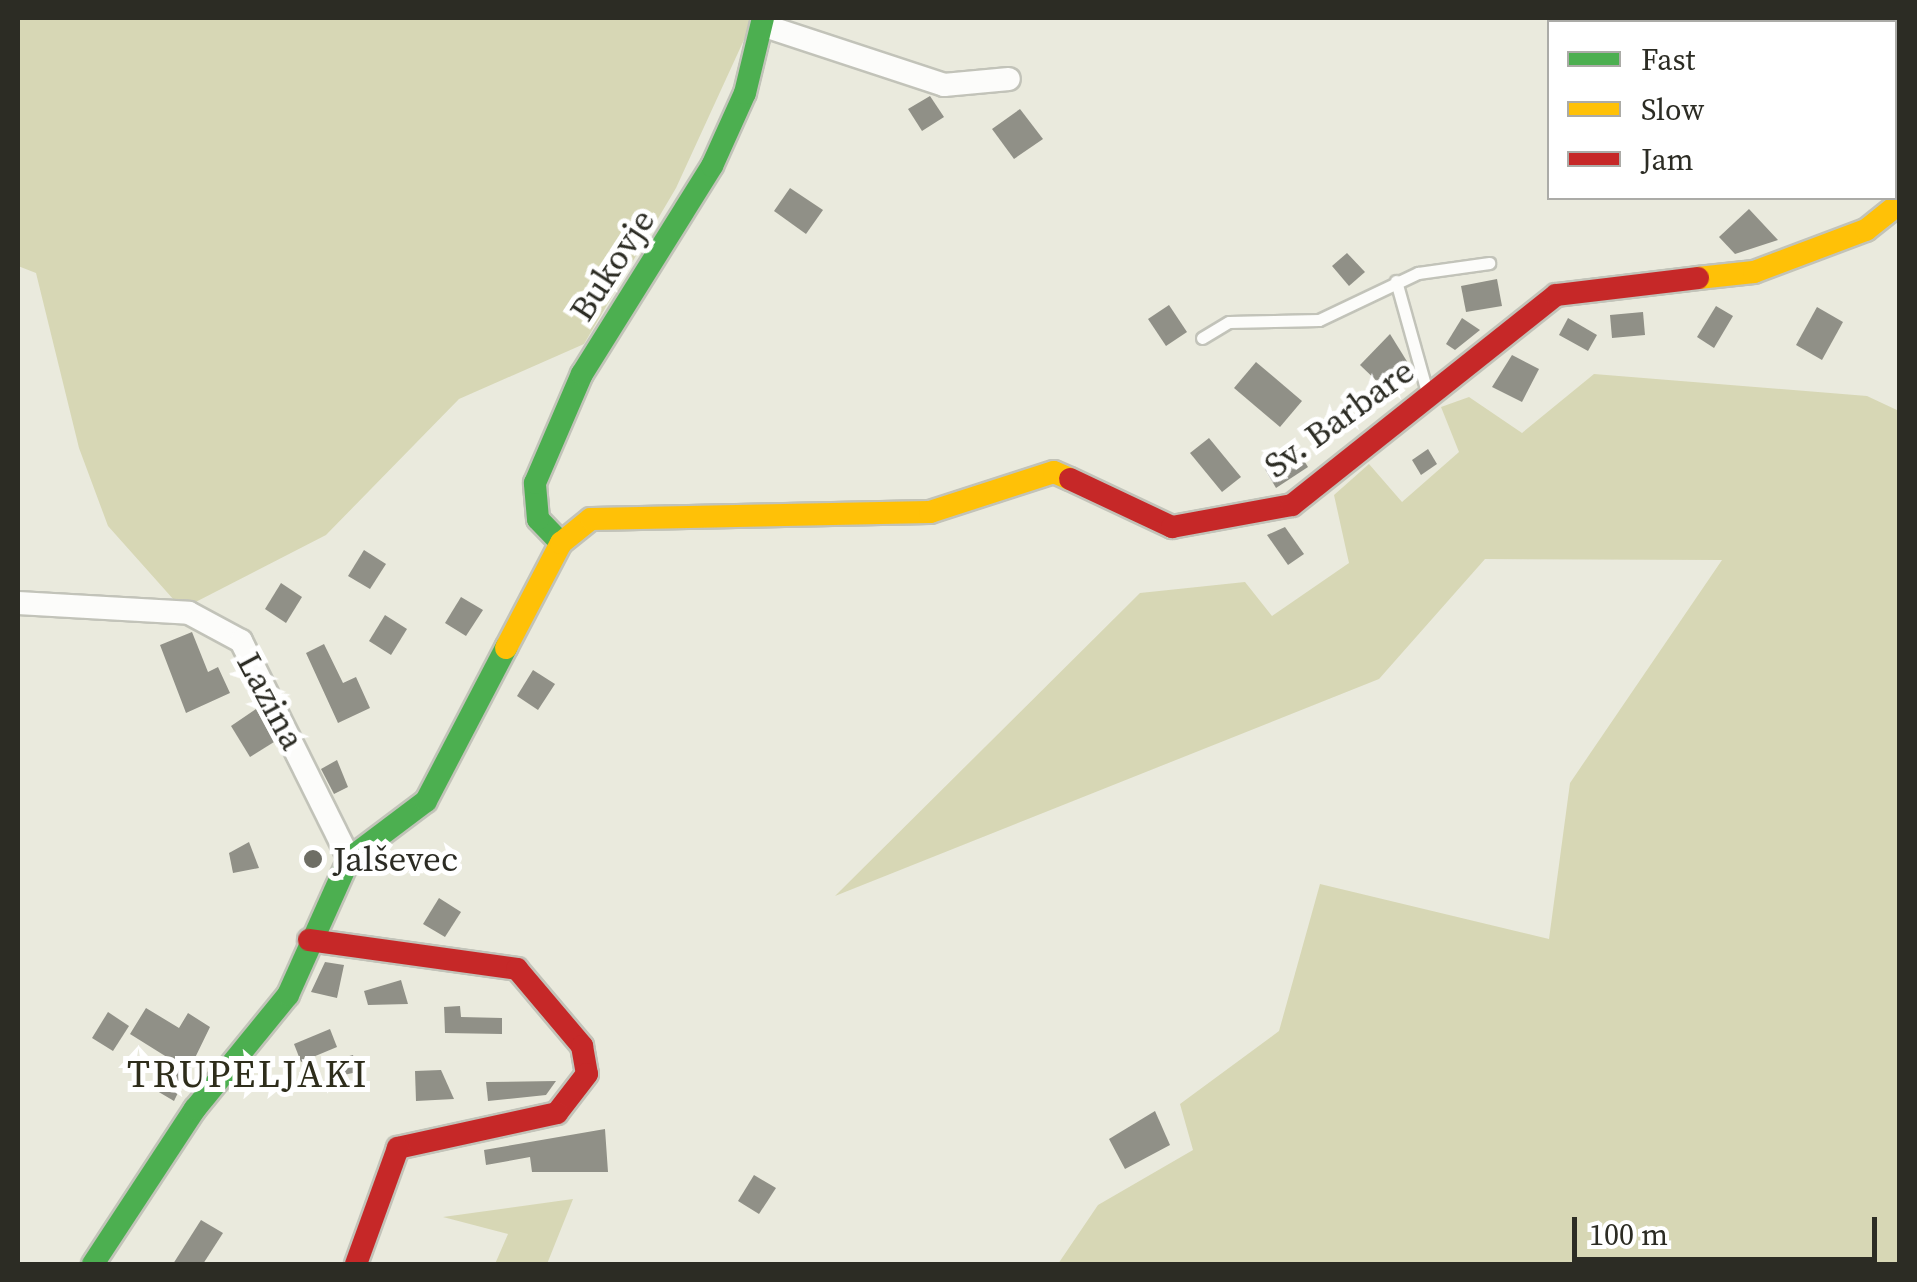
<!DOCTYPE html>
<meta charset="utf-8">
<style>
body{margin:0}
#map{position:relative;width:1917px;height:1282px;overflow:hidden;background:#eaeadd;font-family:"Source Serif 4",serif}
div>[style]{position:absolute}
.green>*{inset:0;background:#d7d7b5}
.building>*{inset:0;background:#909087}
.roads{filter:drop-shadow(2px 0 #c2c3b9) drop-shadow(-2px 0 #c2c3b9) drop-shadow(0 2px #c2c3b9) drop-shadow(0 -2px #c2c3b9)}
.lane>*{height:11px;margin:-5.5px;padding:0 5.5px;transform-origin:5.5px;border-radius:5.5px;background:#fcfcfa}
.street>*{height:22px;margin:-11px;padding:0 11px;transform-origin:11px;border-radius:11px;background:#fcfcfa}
.fast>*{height:22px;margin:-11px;padding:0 11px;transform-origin:11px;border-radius:11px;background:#4caf50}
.slow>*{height:22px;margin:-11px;padding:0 11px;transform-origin:11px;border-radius:11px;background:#ffc107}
.jam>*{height:22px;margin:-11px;padding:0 11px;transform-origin:11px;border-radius:11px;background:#c62828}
.dots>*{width:28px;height:28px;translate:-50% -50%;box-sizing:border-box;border:5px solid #fff;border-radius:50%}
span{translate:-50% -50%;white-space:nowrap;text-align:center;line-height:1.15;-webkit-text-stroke:10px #fff;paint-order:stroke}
.street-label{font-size:35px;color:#2c2c24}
.poi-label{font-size:35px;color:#2c2c24}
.left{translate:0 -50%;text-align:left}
.neighbourhood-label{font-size:38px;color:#2e2d1b;letter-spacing:2.5px}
.frame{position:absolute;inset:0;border:20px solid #2c2c24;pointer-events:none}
.legend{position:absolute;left:1547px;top:20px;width:350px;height:180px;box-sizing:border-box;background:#fff;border:2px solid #ababa7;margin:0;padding:12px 18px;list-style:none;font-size:30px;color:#2c2c24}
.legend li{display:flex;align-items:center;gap:20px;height:50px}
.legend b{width:50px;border:2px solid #ababa7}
.scale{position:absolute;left:1572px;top:1217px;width:305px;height:45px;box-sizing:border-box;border:5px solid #2c2c24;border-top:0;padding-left:12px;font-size:30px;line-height:35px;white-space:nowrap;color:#2c2c24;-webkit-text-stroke:8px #fff;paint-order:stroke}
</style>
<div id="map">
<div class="green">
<i style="clip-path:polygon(18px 18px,754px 18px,676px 188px,584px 344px,459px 399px,326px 535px,182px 609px,108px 526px,79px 448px,36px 273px,18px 266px)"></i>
<i style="clip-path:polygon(1594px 374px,1867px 396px,1899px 411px,1899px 1264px,1058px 1264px,1098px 1205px,1193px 1150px,1180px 1104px,1279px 1031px,1320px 884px,1549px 939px,1570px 783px,1722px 560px,1485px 559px,1379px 679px,835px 896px,1140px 593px,1245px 582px,1272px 616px,1349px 563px,1334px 495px,1369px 464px,1402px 502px,1459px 452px,1441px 407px,1469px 397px,1522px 433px)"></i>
<i style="clip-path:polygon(573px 1199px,547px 1264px,495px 1264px,508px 1234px,443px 1217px)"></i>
</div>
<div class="building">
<i style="clip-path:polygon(930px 96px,944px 117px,922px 131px,908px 109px)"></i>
<i style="clip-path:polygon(1020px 109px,1043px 139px,1014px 159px,992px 129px)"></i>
<i style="clip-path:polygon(790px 188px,823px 210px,806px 234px,774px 211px)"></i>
<i style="clip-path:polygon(1749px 209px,1778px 240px,1735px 254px,1719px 237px)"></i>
<i style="clip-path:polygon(1347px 253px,1365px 272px,1349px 286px,1332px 266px)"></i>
<i style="clip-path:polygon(1497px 279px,1502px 306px,1466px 312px,1461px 286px)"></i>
<i style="clip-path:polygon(1169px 305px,1187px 332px,1166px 346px,1148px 319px)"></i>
<i style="clip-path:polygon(1716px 306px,1733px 316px,1714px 348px,1697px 337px)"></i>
<i style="clip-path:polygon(1817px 307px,1843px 322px,1822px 360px,1796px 345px)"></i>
<i style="clip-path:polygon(1643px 312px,1645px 335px,1612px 338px,1610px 315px)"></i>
<i style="clip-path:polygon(1462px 318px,1480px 330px,1455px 350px,1446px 344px)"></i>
<i style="clip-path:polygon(1568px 318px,1597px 335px,1588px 351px,1559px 335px)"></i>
<i style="clip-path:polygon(1390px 334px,1408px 363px,1384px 388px,1360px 365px)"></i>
<i style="clip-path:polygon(1512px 355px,1539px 369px,1522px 402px,1492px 387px)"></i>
<i style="clip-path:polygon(1256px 362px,1302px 401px,1280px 427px,1234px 388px)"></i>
<i style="clip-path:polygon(1209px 438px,1241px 477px,1222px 492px,1190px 453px)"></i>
<i style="clip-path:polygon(1295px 446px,1308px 467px,1276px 488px,1263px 466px)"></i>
<i style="clip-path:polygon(1428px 449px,1437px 464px,1421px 475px,1412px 460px)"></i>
<i style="clip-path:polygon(1285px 527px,1304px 554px,1288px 565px,1267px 535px)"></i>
<i style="clip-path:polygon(364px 550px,386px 564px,370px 589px,348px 576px)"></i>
<i style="clip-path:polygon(281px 583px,302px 597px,286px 623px,265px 609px)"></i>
<i style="clip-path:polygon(461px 597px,483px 610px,466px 636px,445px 623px)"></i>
<i style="clip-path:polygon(385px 615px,407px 629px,391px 655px,369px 641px)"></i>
<i style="clip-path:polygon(192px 632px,208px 672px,218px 667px,230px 693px,186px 713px,160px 645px)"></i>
<i style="clip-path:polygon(324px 644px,343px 683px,356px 677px,370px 708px,338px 723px,306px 653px)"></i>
<i style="clip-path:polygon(533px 670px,555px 684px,538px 710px,517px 696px)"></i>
<i style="clip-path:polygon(256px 709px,274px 742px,250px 757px,231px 726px)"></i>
<i style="clip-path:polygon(337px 760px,348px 787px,334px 794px,321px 769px)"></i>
<i style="clip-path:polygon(249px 842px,259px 868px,233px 873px,229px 853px)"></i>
<i style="clip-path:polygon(439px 898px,461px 912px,445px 937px,423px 924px)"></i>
<i style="clip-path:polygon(325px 962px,344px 965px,337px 998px,311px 992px)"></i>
<i style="clip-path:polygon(401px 980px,408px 1004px,368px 1005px,364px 991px)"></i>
<i style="clip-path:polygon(460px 1006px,461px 1017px,502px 1018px,502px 1034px,445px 1033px,444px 1007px)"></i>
<i style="clip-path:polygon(146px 1008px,179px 1028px,188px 1013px,210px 1027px,174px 1101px,152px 1088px,170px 1059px,130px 1034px)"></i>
<i style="clip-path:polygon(108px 1012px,129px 1026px,113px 1051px,92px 1038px)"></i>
<i style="clip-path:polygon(330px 1029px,337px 1047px,301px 1062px,294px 1044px)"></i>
<i style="clip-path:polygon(353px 1055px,357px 1072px,335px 1077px,331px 1061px)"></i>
<i style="clip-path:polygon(441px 1070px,454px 1099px,416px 1101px,415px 1071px)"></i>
<i style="clip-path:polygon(556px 1081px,546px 1095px,488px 1101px,486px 1082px)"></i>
<i style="clip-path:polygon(1155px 1111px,1170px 1145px,1125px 1169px,1109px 1139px)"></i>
<i style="clip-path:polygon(605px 1129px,608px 1172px,532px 1172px,530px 1157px,486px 1165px,484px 1150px)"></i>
<i style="clip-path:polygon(754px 1175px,776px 1188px,759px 1214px,738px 1201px)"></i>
<i style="clip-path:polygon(201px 1220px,223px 1233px,203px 1264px,173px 1264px)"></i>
</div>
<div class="roads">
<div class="lane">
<i style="left:1396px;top:281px;width:115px;rotate:74.4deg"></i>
<i style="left:1202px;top:338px;width:31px;rotate:-31deg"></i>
<i style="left:1229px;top:322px;width:90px;rotate:-1.3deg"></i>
<i style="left:1319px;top:320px;width:110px;rotate:-25.4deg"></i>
<i style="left:1418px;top:273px;width:72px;rotate:-8deg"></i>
</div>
<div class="street">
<i style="left:762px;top:25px;width:192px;rotate:18.2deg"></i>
<i style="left:944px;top:85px;width:65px;rotate:-5.3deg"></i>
<i style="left:18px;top:603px;width:171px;rotate:3.3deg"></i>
<i style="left:189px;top:613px;width:59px;rotate:28.3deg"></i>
<i style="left:241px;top:641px;width:243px;rotate:63.6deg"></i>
</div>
<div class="fast">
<i style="left:561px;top:543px;width:33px;rotate:-134deg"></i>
<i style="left:538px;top:519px;width:36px;rotate:-95deg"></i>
<i style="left:535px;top:483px;width:119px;rotate:-66.7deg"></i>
<i style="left:582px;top:374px;width:245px;rotate:-58deg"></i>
<i style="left:712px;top:166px;width:80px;rotate:-65.7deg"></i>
<i style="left:745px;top:93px;width:77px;rotate:-76.5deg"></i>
<i style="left:93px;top:1264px;width:186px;rotate:-56.7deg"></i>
<i style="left:195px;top:1109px;width:147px;rotate:-50.8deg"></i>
<i style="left:288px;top:995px;width:149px;rotate:-65.8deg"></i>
<i style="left:349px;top:859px;width:96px;rotate:-37deg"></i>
<i style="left:426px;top:801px;width:173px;rotate:-62.4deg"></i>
</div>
<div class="slow">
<i style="left:1698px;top:278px;width:56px;rotate:-6.1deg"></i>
<i style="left:1754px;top:272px;width:120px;rotate:-20.6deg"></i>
<i style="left:1866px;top:230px;width:43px;rotate:-38.5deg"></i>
<i style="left:506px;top:648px;width:119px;rotate:-62.4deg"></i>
<i style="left:561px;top:543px;width:38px;rotate:-39deg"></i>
<i style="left:591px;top:519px;width:339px;rotate:-1.2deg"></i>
<i style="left:930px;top:512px;width:130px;rotate:-17.9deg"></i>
<i style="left:1054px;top:472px;width:17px;rotate:24deg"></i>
</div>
<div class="jam">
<i style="left:1070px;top:479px;width:113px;rotate:25.2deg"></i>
<i style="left:1172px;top:527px;width:122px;rotate:-10.4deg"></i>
<i style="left:1292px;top:505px;width:337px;rotate:-38.5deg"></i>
<i style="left:1556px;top:295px;width:143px;rotate:-6.8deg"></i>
<i style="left:309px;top:940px;width:210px;rotate:7.9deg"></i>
<i style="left:517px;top:969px;width:101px;rotate:49.8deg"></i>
<i style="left:582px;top:1046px;width:28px;rotate:80deg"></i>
<i style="left:587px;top:1074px;width:49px;rotate:127.6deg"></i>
<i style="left:557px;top:1113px;width:163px;rotate:167.6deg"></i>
<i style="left:398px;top:1148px;width:123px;rotate:109.9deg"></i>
</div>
</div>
<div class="dots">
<i style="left:313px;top:859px;background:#6e6e65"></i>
</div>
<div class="street-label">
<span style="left:612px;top:265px;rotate:-57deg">Bukovje</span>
<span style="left:1339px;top:418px;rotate:-36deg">Sv. Barbare</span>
<span style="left:271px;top:701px;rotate:62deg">Lazina</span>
</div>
<div class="poi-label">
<span class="left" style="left:333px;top:859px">Jalševec</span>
</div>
<div class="neighbourhood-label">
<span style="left:248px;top:1075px">TRUPELJAKI</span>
</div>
<div class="frame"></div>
<ul class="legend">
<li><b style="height:12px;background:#4caf50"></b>Fast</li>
<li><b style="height:12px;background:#ffc107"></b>Slow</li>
<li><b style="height:12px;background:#c62828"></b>Jam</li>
</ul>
<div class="scale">100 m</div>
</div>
